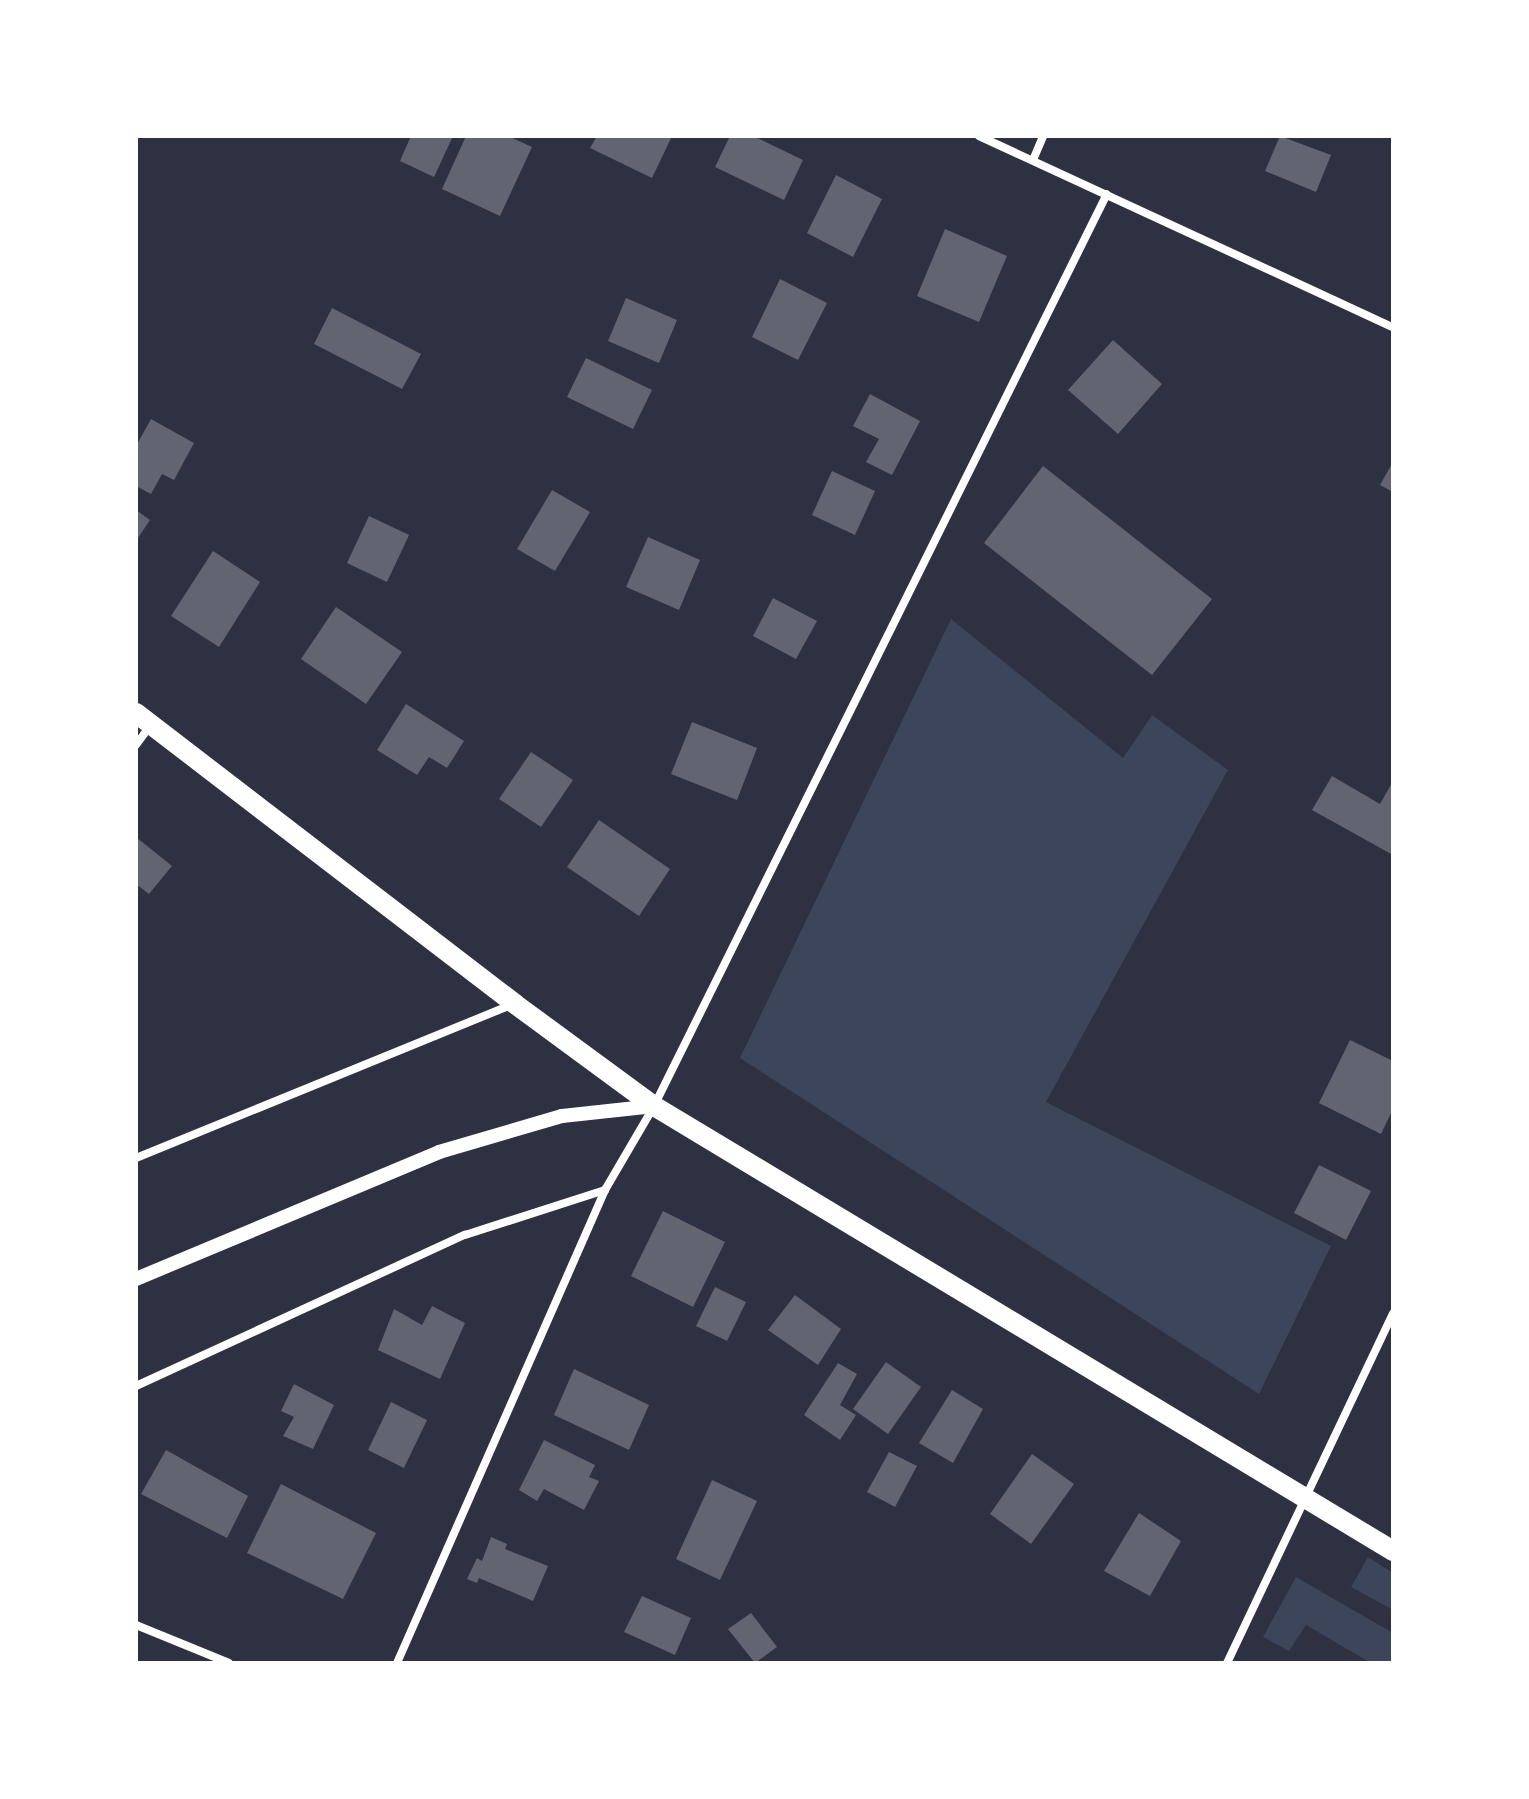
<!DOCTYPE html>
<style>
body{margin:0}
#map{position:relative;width:1529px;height:1799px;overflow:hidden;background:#2d3142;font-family:"PT Sans",sans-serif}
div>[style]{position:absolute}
.green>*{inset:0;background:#3c4559}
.building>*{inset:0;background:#626471}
.minor>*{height:8px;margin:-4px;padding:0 4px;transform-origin:4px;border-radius:4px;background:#fff}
.tertiary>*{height:14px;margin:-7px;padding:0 7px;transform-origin:7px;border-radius:7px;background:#fff}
.primary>*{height:20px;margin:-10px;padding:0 10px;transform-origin:10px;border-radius:10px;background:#fff}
span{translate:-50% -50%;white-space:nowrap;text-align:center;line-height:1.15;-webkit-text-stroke:8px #fff;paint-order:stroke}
.frame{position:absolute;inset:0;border:138px solid #fff;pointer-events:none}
</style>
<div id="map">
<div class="green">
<i style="clip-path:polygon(951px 619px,1123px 758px,1152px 715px,1228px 770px,1046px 1102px,1331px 1246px,1259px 1394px,740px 1058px)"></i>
<i style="clip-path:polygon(1368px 1557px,1393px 1573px,1393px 1610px,1351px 1587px)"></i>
<i style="clip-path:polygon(1296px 1577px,1393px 1633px,1393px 1663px,1371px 1663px,1306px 1625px,1289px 1651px,1263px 1637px)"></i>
</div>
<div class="building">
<i style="clip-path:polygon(411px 136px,453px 136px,434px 177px,400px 161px)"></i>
<i style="clip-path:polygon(466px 136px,508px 136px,532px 147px,500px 216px,442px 189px)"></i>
<i style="clip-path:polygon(597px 136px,672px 136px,652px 178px,590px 148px)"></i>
<i style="clip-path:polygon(730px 136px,753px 136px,803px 160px,784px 200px,715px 167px)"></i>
<i style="clip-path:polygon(1280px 136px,1331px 155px,1316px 192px,1265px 171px)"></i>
<i style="clip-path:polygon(836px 175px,882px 199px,853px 257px,807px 233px)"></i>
<i style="clip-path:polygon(945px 229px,1007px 256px,979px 322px,917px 296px)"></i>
<i style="clip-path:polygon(780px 279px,827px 303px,798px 360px,752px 337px)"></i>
<i style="clip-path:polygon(626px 298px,677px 320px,659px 363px,608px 341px)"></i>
<i style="clip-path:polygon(332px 308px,421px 354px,402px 389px,314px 344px)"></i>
<i style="clip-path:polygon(1113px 340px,1162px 384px,1118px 434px,1068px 390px)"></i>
<i style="clip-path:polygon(586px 358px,652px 390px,633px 429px,567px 397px)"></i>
<i style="clip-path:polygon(870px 394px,920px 421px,892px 475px,866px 462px,879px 439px,853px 426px)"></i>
<i style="clip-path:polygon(151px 419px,194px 443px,174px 480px,162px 474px,151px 494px,136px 486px,136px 446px)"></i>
<i style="clip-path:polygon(1393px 462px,1393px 492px,1380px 485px)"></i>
<i style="clip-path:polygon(1043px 466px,1212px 599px,1152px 675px,984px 543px)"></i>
<i style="clip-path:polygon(832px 471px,875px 491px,855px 535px,812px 515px)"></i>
<i style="clip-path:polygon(552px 490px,590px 512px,555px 571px,517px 549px)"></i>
<i style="clip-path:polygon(136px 510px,150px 520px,136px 541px)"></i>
<i style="clip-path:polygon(369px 516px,409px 535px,387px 582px,347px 563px)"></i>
<i style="clip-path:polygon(648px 537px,700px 560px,679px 610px,626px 587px)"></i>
<i style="clip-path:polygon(213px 551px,260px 582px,219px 647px,171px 616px)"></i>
<i style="clip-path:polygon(773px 598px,817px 621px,796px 659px,753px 636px)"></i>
<i style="clip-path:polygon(336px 607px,402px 652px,366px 704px,301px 659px)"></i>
<i style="clip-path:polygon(406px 704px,464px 741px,447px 768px,429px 757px,417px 775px,377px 750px)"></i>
<i style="clip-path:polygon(692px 722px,757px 748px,737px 800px,671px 774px)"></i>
<i style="clip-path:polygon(531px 752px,573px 780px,541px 827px,499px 799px)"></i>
<i style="clip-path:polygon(1332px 776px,1380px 804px,1393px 781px,1393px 855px,1312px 810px)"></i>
<i style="clip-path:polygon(599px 820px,670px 869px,639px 916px,567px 867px)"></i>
<i style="clip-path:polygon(136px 837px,172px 866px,149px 894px,136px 884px)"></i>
<i style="clip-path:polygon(1350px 1040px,1393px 1061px,1393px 1109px,1381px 1134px,1319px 1103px)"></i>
<i style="clip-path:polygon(1319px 1165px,1371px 1191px,1346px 1240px,1294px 1213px)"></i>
<i style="clip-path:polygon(663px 1211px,725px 1242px,693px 1307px,631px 1276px)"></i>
<i style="clip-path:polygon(715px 1287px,746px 1302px,727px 1341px,696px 1326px)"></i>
<i style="clip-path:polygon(795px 1295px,841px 1329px,818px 1365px,768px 1330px)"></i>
<i style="clip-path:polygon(432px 1306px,465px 1323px,440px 1379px,378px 1350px,394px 1309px,422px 1325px)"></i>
<i style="clip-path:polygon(886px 1362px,921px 1387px,888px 1434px,853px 1409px)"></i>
<i style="clip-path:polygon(838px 1363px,857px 1374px,840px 1405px,856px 1415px,840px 1440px,804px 1415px)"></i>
<i style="clip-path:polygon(574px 1369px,649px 1405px,629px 1450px,554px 1415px)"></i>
<i style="clip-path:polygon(294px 1384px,334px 1405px,313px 1449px,283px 1436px,294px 1417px,281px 1411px)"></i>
<i style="clip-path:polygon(952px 1390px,983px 1409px,953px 1463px,919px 1443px)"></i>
<i style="clip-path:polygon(391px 1402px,427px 1420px,404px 1468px,368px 1450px)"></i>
<i style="clip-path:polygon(544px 1440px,595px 1465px,589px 1477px,599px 1481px,584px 1510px,544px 1489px,537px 1501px,519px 1490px)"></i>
<i style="clip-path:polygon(166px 1450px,248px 1496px,227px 1538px,141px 1494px)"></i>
<i style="clip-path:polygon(889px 1452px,917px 1466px,895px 1507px,867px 1492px)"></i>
<i style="clip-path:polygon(1032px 1454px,1074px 1484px,1031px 1544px,990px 1514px)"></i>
<i style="clip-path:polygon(712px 1480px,757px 1501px,720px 1580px,676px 1559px)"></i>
<i style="clip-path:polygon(281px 1484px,376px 1533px,343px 1599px,247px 1553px)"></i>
<i style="clip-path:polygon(1139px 1513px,1181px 1541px,1150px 1596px,1104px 1571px)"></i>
<i style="clip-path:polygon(491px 1537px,507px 1544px,505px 1549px,548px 1566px,533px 1601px,479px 1578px,477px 1583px,467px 1579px,477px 1558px,482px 1561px)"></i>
<i style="clip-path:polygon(642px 1596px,691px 1618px,675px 1655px,624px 1632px)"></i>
<i style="clip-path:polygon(751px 1613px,777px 1647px,755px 1663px,728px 1629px)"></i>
</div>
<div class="minor">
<i style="left:979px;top:136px;width:456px;rotate:24.8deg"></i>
<i style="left:1033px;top:160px;width:26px;rotate:-67deg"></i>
<i style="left:136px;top:745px;width:24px;rotate:-54deg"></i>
<i style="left:136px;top:1158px;width:408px;rotate:-22.2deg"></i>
<i style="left:136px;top:1386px;width:362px;rotate:-24.7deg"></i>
<i style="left:465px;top:1235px;width:147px;rotate:-17.8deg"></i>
<i style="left:136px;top:1625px;width:100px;rotate:22.2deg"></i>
<i style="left:397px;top:1663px;width:517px;rotate:-66.26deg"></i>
<i style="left:605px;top:1190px;width:97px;rotate:-59.7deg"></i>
<i style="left:654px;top:1106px;width:1018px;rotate:-63.59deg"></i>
<i style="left:1227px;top:1663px;width:387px;rotate:-64.6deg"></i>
</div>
<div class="tertiary">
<i style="left:136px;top:1279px;width:329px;rotate:-22.7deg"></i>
<i style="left:439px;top:1152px;width:128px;rotate:-16.3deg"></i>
<i style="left:562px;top:1116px;width:93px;rotate:-6.2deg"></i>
</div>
<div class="primary">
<i style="left:136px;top:713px;width:478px;rotate:37.5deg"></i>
<i style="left:515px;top:1004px;width:172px;rotate:36.3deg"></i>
<i style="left:654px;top:1106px;width:863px;rotate:31.05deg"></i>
</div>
<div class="frame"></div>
</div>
